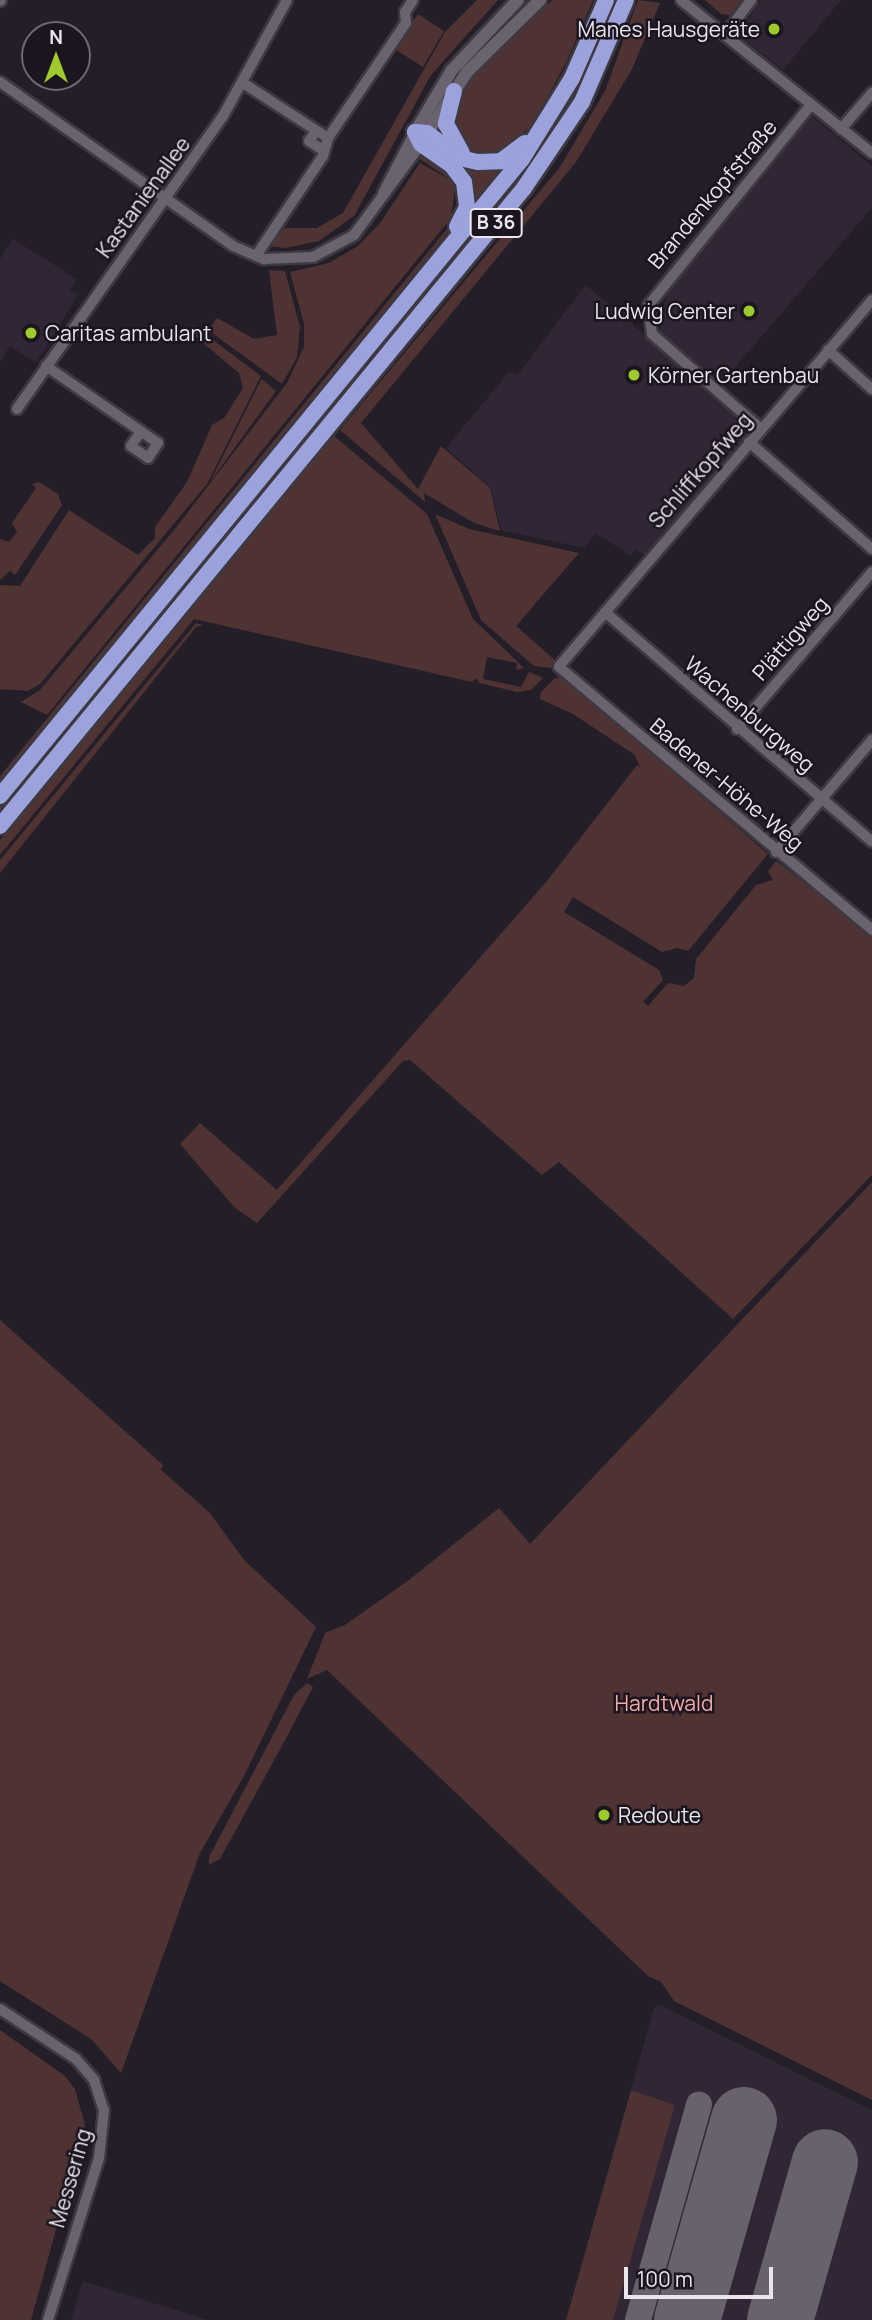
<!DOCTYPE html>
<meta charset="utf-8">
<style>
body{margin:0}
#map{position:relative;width:872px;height:2320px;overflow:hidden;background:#241e29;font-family:Manrope,sans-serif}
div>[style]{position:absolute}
.built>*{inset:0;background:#302636}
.green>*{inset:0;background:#4f3333}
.taxiway>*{height:26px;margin:-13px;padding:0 13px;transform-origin:13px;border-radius:13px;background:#67626c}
.runway>*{height:66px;margin:-33px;padding:0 33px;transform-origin:33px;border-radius:33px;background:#67626c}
.roads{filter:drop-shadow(2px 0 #3e3941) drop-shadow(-2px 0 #3e3941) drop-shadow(0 2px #3e3941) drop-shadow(0 -2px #3e3941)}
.minor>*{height:10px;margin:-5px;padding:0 5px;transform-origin:5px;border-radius:5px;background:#6a626f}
.tertiary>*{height:12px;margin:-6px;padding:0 6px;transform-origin:6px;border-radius:6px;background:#6a626f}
.trunk>*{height:16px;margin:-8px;padding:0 8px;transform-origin:8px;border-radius:8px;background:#9ba2dc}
.dots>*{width:19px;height:19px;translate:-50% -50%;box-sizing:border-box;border:4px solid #1b151f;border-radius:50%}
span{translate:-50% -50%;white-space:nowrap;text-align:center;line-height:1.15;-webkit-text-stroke:5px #1b151f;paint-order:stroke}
.shield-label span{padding:2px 5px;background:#1b151f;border:2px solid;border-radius:5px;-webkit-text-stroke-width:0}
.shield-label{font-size:19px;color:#eae5ed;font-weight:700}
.poi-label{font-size:21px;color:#eae5ed}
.right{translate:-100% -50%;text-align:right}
.left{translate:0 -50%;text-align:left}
.street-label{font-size:21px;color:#eae5ed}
.park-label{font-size:21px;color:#f8aaa8}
.north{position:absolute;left:21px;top:21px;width:70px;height:70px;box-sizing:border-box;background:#1b151f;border:2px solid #6e6871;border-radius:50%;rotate:0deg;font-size:19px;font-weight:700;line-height:28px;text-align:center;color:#eae5ed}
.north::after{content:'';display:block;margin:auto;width:24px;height:32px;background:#9fca2e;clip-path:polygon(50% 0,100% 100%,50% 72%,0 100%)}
.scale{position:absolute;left:624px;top:2267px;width:149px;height:32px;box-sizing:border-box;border:4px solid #eae5ed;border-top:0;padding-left:9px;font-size:21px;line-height:24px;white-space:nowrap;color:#eae5ed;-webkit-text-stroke:5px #1b151f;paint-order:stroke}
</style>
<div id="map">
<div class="built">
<i style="clip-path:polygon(760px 0,841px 0,783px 70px,742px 38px,742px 30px)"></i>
<i style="clip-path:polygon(812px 116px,872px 166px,872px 208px,719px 386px,659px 332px,668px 284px)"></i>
<i style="clip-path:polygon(13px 239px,77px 279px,70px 290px,78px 295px,36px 363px,10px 346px,0 361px,0 259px)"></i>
<i style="clip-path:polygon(586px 285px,754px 428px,645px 556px,636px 549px,631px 556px,596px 533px,584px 548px,501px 530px,491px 488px,446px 448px,508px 373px,517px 375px)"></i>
<i style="clip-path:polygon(660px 2005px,872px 2110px,872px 2320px,613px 2320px,675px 2105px,631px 2090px,654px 2007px)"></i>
<i style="clip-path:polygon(83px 2281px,208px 2320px,71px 2320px)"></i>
</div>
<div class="green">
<i style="clip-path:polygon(477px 0,498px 0,431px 75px,354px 216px,319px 241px,286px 248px,268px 246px,283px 228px,317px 228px,343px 213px,445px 32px)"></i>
<i style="clip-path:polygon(553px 0,593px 0,566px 63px,533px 123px,506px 153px,486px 158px,463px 150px,450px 130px,451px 108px,470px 78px,505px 40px)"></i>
<i style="clip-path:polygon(612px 0,618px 0,583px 81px,516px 185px,0 813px,0 805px,508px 187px,550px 128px,584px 68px)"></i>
<i style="clip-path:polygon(638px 0,660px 3px,632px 69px,576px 162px,361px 423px,418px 489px,441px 446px,490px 488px,500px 531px,474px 523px,424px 493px,425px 502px,340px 430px,560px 167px,605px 91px)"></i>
<i style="clip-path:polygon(705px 0,741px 0,730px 15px,721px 14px)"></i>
<i style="clip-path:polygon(418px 14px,444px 31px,423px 67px,393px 48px)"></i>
<i style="clip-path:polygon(430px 141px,503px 167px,473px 204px)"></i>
<i style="clip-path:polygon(422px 154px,430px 155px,459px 180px,464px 198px,455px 223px,0 787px,0 776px,451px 224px,459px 206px,457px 184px,417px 157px)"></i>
<i style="clip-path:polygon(420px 163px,449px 179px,455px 188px,451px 218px,47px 715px,21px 702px,40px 690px,175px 529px,287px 383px,304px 347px,304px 324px,290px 272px,329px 263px,358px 246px,380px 223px)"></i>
<i style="clip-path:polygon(269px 270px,285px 271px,300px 327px,297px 357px,282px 384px,208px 330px,217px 318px,254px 339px,277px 335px)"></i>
<i style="clip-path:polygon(193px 325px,261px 376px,207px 484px,40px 684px,28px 691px,0 689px,0 585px,20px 586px,69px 510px,138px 555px,155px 538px,155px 527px,187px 482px,212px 425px,224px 418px,243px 388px,239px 373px,190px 332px)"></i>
<i style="clip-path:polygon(262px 379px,276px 391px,210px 482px,259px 384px)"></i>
<i style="clip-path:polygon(333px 435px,427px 514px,473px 619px,524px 668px,516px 670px,517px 663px,487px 657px,483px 679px,521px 687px,529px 672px,543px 678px,531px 690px,517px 692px,479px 683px,477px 678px,472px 682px,194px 619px,0 855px,0 840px)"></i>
<i style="clip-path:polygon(39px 482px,58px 494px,62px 505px,15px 575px,10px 571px,0 580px,0 539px,9px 542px,17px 532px,12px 523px,36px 488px,32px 484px)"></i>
<i style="clip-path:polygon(435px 514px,469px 529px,579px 553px,516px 626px,557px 662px,552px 668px,534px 666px,481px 620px)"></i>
<i style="clip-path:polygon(196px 623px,203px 625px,196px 627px,0 873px,0 860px)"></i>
<i style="clip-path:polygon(563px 677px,768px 854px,688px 951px,677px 948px,662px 952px,573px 897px,564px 912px,659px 970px,663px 980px,643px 1002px,648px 1006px,668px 983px,684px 986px,694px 978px,696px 959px,756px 885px,773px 880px,768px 871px,776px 861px,872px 935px,872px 1175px,733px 1319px,559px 1162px,542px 1175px,410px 1060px,403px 1061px,257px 1223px,235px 1208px,180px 1144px,200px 1123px,277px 1190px,547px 881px,637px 765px,640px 767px,635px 755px,573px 714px,540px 699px,541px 692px,555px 678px)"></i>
<i style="clip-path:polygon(872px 1182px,872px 2100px,674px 2001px,661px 1982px,648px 1976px,327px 1670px,307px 1679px,325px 1633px,345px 1625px,409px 1580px,499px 1508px,530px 1544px)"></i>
<i style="clip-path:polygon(0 1320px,163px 1465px,161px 1470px,210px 1513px,244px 1560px,316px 1627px,244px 1776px,200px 1853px,121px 2073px,91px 2039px,0 1981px)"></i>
<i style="clip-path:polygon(307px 1683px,313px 1687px,284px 1742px,220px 1859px,209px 1865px,209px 1857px,294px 1695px)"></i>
<i style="clip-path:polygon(0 2030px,65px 2076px,75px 2089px,85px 2125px,31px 2320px,0 2320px)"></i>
<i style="clip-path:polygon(631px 2090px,675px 2105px,613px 2320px,566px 2320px)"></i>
</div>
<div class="taxiway">
<i style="left:638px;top:2320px;width:224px;rotate:-74.2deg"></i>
</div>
<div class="runway">
<i style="left:687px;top:2320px;width:208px;rotate:-74.1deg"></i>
<i style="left:780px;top:2320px;width:164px;rotate:-74.1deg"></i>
</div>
<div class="roads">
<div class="minor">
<i style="left:681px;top:0;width:245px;rotate:38.7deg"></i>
<i style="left:0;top:1px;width:1px;rotate:-45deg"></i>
<i style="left:725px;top:35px;width:44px;rotate:-53.4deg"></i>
<i style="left:0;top:82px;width:285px;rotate:35.1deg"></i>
<i style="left:233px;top:246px;width:34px;rotate:23deg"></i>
<i style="left:264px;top:259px;width:49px;rotate:-2.3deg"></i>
<i style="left:313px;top:257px;width:47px;rotate:-28.2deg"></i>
<i style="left:354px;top:235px;width:113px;rotate:-53.6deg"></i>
<i style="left:243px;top:83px;width:101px;rotate:32.9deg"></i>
<i style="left:841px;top:129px;width:48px;rotate:-49.3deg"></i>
<i style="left:316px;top:131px;width:12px;rotate:125deg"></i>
<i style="left:309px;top:141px;width:17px;rotate:33deg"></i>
<i style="left:383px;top:193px;width:69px;rotate:-62.3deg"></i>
<i style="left:256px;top:256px;width:120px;rotate:-56.2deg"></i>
<i style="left:323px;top:156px;width:19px;rotate:-74deg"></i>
<i style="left:328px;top:138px;width:139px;rotate:-55.9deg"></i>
<i style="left:406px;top:23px;width:11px;rotate:-95deg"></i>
<i style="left:405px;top:12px;width:14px;rotate:-56deg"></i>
<i style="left:872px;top:300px;width:482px;rotate:130.5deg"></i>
<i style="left:559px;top:667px;width:409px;rotate:40deg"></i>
<i style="left:828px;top:350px;width:59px;rotate:41.6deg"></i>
<i style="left:46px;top:366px;width:136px;rotate:34.5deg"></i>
<i style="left:158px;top:443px;width:18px;rotate:124deg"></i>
<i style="left:148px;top:458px;width:21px;rotate:-145deg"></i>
<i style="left:131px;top:446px;width:18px;rotate:-56deg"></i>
<i style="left:17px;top:409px;width:358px;rotate:-54.9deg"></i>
<i style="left:223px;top:116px;width:132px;rotate:-61.1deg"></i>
<i style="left:761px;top:429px;width:145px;rotate:-138.9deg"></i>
<i style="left:652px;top:334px;width:28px;rotate:-98deg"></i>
<i style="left:648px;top:306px;width:259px;rotate:-51deg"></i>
<i style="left:749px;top:442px;width:163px;rotate:41deg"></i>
<i style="left:605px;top:612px;width:352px;rotate:40.7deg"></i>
<i style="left:737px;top:729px;width:207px;rotate:-49.3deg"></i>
<i style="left:776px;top:852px;width:148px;rotate:-49.4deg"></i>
<i style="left:0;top:2009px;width:91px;rotate:33.3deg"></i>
<i style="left:76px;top:2059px;width:28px;rotate:49deg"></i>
<i style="left:94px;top:2080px;width:32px;rotate:72deg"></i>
<i style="left:104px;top:2110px;width:48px;rotate:95.9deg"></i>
<i style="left:99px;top:2158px;width:170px;rotate:107.5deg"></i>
</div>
<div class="tertiary">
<i style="left:415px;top:132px;width:72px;rotate:-59.2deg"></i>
<i style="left:452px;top:70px;width:96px;rotate:-46.7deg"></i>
<i style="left:423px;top:140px;width:81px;rotate:-57.1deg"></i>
<i style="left:467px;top:72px;width:103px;rotate:-44.6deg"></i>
</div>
<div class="trunk">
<i style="left:454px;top:91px;width:34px;rotate:104deg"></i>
<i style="left:446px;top:124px;width:33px;rotate:61deg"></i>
<i style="left:415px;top:132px;width:13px;rotate:63deg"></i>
<i style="left:421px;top:144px;width:38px;rotate:35deg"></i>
<i style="left:452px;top:166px;width:20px;rotate:53deg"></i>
<i style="left:464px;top:182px;width:25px;rotate:83deg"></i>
<i style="left:467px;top:207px;width:22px;rotate:117deg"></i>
<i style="left:415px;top:132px;width:12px;rotate:5deg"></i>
<i style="left:427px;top:133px;width:41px;rotate:37.1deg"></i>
<i style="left:460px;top:158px;width:18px;rotate:13deg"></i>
<i style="left:478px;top:162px;width:23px;rotate:-2deg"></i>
<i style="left:501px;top:161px;width:30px;rotate:-37deg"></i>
<i style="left:0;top:796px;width:824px;rotate:-50.67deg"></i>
<i style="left:522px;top:159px;width:95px;rotate:-58.3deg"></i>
<i style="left:572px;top:78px;width:85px;rotate:-66.4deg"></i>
<i style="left:0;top:826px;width:826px;rotate:-50.6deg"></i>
<i style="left:524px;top:188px;width:104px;rotate:-56deg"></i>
<i style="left:582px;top:102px;width:111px;rotate:-66.7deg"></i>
</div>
</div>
<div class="dots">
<i style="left:774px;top:29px;background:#9fca2e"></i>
<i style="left:749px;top:311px;background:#9fca2e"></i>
<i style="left:31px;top:333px;background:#9fca2e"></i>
<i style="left:634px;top:375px;background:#9fca2e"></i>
<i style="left:604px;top:1815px;background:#9fca2e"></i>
</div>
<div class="shield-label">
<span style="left:496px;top:223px">B 36</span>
</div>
<div class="poi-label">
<span class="right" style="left:760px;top:29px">Manes Hausgeräte</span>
<span class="right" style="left:735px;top:311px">Ludwig Center</span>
<span class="left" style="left:45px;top:333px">Caritas ambulant</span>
<span class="left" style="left:648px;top:375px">Körner Gartenbau</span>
<span class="left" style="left:618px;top:1815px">Redoute</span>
</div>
<div class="street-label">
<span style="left:712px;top:194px;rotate:-50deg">Brandenkopfstraße</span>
<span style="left:143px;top:197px;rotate:-54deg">Kastanienallee</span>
<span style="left:700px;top:470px;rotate:-49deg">Schliffkopfweg</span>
<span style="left:790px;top:638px;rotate:-49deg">Plättigweg</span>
<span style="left:750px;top:714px;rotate:41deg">Wachenburgweg</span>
<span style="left:727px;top:784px;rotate:40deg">Badener-Höhe-Weg</span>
<span style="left:70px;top:2178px;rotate:-74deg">Messering</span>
</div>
<div class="park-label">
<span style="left:664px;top:1703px">Hardtwald</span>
</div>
<div class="north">N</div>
<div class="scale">100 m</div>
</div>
